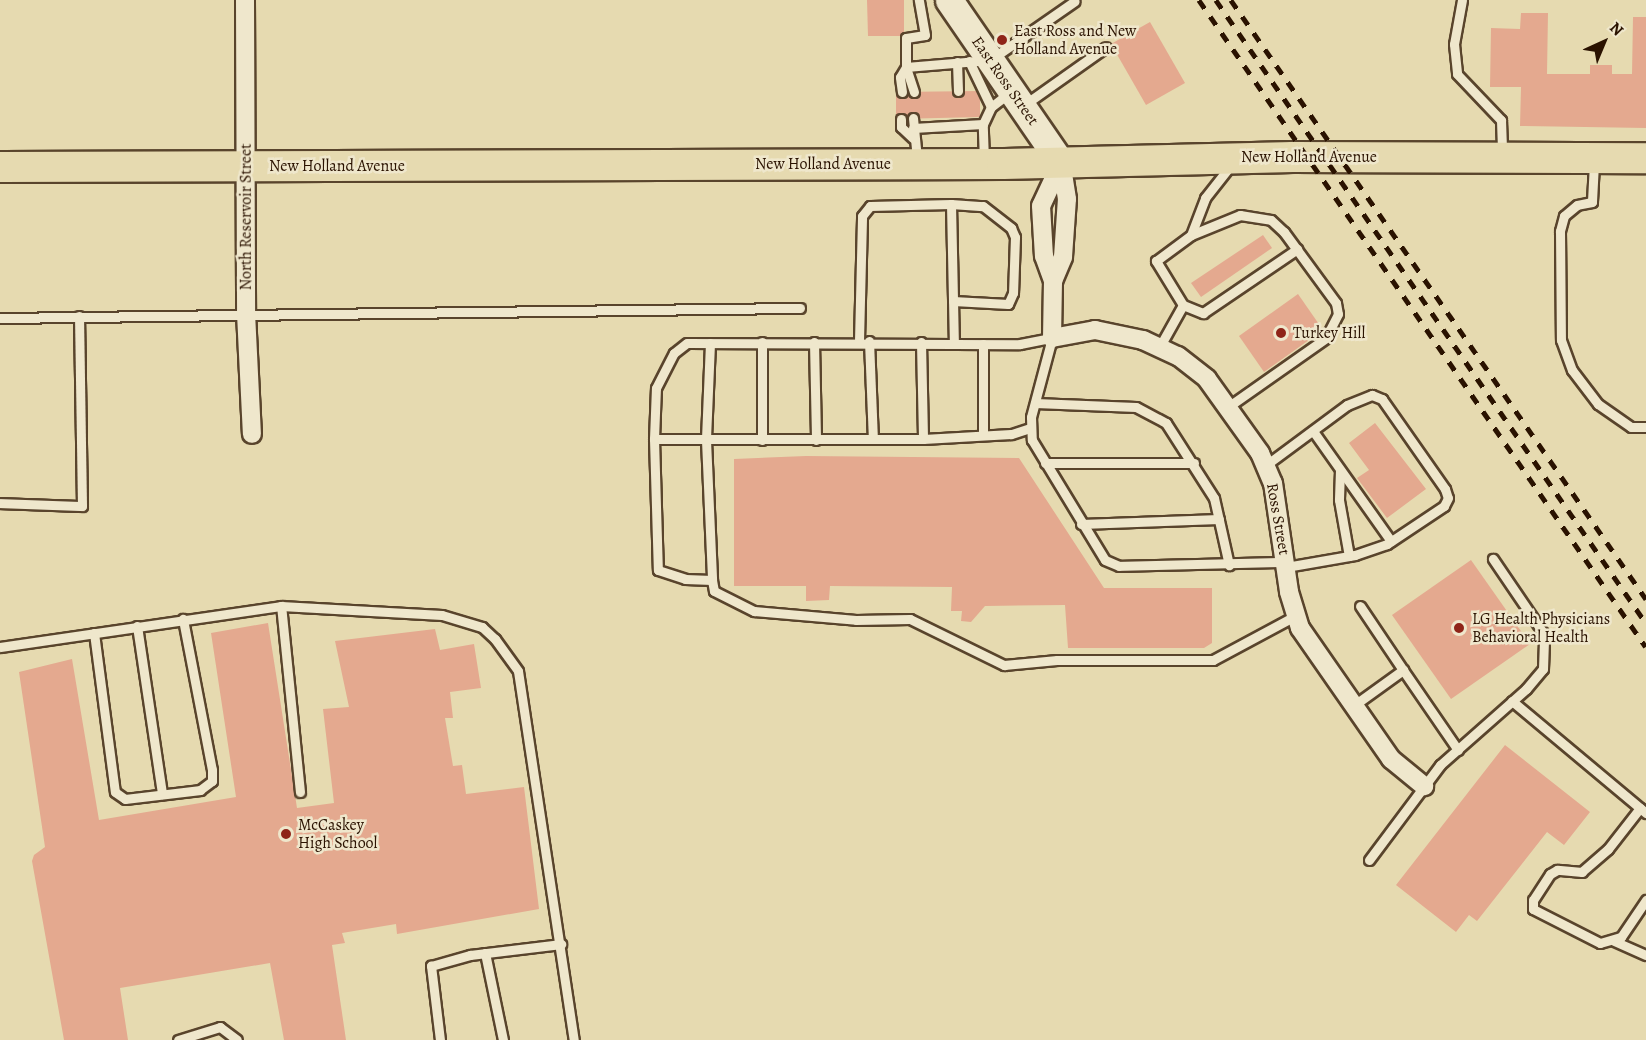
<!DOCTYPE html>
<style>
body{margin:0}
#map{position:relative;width:1646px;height:1040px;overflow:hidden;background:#e6dab0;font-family:Alegreya,serif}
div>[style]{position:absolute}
.building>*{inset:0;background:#e4a98f}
.roads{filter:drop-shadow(2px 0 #59442c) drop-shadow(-2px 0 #59442c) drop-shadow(0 2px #59442c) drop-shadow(0 -2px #59442c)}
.lane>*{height:9px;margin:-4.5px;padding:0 4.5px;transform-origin:4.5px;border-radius:4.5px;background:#efe7cc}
.street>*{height:18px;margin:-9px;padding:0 9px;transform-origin:9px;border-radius:9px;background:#efe7cc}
.secondary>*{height:27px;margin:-13.5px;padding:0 13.5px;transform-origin:13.5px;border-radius:13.5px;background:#efe7cc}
.primary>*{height:30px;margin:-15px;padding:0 15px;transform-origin:15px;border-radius:15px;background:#e6dab0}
.rail>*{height:4.5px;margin-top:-2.25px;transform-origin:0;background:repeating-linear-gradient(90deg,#2a1200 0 10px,transparent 0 20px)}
.dots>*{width:16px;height:16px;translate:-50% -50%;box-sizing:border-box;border:3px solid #efe7cc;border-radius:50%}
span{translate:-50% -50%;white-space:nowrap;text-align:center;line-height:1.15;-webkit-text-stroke:5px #efe7cc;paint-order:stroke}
.poi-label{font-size:16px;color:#2a1200}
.left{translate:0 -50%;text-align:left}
.street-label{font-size:16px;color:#2a1200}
.north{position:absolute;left:1574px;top:12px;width:60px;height:60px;-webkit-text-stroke:4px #efe7cc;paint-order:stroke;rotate:44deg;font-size:16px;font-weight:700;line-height:24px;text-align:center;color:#2a1200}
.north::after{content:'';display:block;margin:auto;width:21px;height:27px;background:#2a1200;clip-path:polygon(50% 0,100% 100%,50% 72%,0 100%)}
</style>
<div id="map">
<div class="building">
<i style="clip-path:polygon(867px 0,904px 0,904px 36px,868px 36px)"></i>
<i style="clip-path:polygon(1521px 13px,1548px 13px,1547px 74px,1590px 74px,1590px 65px,1612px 65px,1612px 74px,1632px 74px,1633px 17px,1646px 17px,1646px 128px,1520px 126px,1521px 87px,1490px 87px,1491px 28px,1520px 29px)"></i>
<i style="clip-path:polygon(1150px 22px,1185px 83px,1146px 105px,1111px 44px)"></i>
<i style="clip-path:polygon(980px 91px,980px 117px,896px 119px,896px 92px)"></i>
<i style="clip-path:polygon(1263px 235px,1272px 248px,1201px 297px,1191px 283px)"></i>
<i style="clip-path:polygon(1298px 294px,1323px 330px,1264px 372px,1239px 336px)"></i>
<i style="clip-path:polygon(1375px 423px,1426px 489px,1387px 518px,1357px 478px,1369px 470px,1349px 443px)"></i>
<i style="clip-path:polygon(806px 456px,1019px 458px,1104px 588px,1212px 588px,1212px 643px,1204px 648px,1068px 648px,1065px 605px,985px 606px,971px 622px,961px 621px,962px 611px,951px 611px,952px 587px,830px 586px,829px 600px,806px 601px,806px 586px,734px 586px,734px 459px)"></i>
<i style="clip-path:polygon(1471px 560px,1530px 644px,1451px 699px,1392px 615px)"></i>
<i style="clip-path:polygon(268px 623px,297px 808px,334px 803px,323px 709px,349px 707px,335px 641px,435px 629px,440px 650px,474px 644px,481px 688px,450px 692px,453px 718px,445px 718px,453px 766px,462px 765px,466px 794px,524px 787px,539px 909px,397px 934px,396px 924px,342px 933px,345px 943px,332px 945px,346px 1040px,284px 1040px,270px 963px,120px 988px,128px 1040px,64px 1040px,32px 861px,34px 855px,45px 847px,19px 672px,72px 659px,99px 820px,236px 797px,211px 633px)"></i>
<i style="clip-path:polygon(1505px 745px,1590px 812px,1564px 845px,1547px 832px,1477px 921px,1469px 915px,1456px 932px,1396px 885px)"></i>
</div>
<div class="roads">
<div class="lane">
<i style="left:1462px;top:0;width:45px;rotate:100.3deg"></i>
<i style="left:1454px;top:44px;width:30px;rotate:84deg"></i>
<i style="left:1457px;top:74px;width:64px;rotate:46.3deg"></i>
<i style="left:1501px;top:120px;width:33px;rotate:88deg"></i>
<i style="left:969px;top:61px;width:51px;rotate:64.4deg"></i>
<i style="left:957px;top:62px;width:29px;rotate:88deg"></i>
<i style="left:906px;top:67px;width:84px;rotate:-4.8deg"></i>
<i style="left:990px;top:60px;width:103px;rotate:-34.8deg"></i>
<i style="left:902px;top:92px;width:15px;rotate:-98deg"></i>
<i style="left:900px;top:77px;width:12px;rotate:-59deg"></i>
<i style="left:914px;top:92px;width:26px;rotate:-108deg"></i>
<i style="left:906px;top:67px;width:29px;rotate:-90deg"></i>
<i style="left:906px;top:38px;width:19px;rotate:-9deg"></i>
<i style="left:925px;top:35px;width:36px;rotate:-100deg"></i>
<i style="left:1024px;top:105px;width:100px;rotate:-35.3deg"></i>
<i style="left:913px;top:118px;width:41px;rotate:84.4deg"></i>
<i style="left:901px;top:119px;width:8px;rotate:90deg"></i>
<i style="left:901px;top:127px;width:16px;rotate:43deg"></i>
<i style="left:913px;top:128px;width:70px;rotate:-3.3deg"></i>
<i style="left:984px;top:161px;width:37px;rotate:-92deg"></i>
<i style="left:983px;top:124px;width:19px;rotate:-65deg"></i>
<i style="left:991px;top:107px;width:23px;rotate:-38deg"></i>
<i style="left:1594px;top:163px;width:39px;rotate:93deg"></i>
<i style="left:1592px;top:202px;width:15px;rotate:169deg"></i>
<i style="left:1577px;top:205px;width:17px;rotate:140deg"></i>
<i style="left:1564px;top:216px;width:16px;rotate:105deg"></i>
<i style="left:1560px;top:231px;width:109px;rotate:89.5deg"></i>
<i style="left:1561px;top:340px;width:32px;rotate:70deg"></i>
<i style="left:1572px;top:370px;width:43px;rotate:52.6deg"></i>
<i style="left:1598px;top:404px;width:40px;rotate:34.9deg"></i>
<i style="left:1631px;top:427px;width:15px"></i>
<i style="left:951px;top:204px;width:32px;rotate:4deg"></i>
<i style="left:983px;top:206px;width:36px;rotate:38deg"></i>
<i style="left:1011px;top:228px;width:10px;rotate:66deg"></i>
<i style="left:1015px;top:237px;width:56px;rotate:92deg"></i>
<i style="left:1013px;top:293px;width:12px;rotate:114deg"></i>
<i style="left:1008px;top:304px;width:55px;rotate:-176.9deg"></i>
<i style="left:1191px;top:235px;width:40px;rotate:-69deg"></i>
<i style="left:1205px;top:198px;width:42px;rotate:-51.8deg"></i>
<i style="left:1183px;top:305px;width:22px;rotate:22deg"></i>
<i style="left:1203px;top:313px;width:114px;rotate:-34.2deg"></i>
<i style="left:0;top:318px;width:800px;rotate:-0.72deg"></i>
<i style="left:859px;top:341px;width:125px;rotate:-88.6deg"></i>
<i style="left:862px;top:216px;width:13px;rotate:-51deg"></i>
<i style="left:870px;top:206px;width:81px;rotate:-1.4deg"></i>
<i style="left:951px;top:204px;width:139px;rotate:88.8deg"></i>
<i style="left:869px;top:341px;width:98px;rotate:87.7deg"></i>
<i style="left:814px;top:342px;width:98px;rotate:88.8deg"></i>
<i style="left:921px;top:342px;width:97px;rotate:88.8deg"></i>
<i style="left:710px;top:343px;width:97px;rotate:92.4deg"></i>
<i style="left:706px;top:440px;width:140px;rotate:87.5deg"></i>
<i style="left:712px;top:580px;width:11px;rotate:80deg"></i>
<i style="left:714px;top:591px;width:45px;rotate:26.6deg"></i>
<i style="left:754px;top:611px;width:102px;rotate:5deg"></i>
<i style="left:856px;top:620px;width:54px;rotate:-1.1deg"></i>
<i style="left:910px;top:619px;width:105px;rotate:26.1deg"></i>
<i style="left:1004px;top:665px;width:53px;rotate:-5.4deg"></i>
<i style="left:1057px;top:660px;width:156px"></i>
<i style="left:1213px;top:660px;width:93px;rotate:-28.2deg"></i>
<i style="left:1160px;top:346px;width:47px;rotate:-60.7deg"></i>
<i style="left:1183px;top:305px;width:52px;rotate:-121.5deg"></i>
<i style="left:1156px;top:261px;width:44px;rotate:-36.6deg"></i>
<i style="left:1191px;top:235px;width:53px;rotate:-22.2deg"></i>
<i style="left:1240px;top:215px;width:31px;rotate:9deg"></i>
<i style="left:1271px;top:220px;width:18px;rotate:43deg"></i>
<i style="left:1284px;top:232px;width:88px;rotate:53.8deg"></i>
<i style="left:1336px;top:303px;width:11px;rotate:80deg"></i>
<i style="left:1338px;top:314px;width:27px;rotate:117deg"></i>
<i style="left:1326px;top:338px;width:120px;rotate:144.9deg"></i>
<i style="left:1035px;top:403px;width:101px;rotate:2.3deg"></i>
<i style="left:1136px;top:407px;width:34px;rotate:28deg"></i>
<i style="left:1166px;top:423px;width:89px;rotate:57.4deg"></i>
<i style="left:1214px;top:498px;width:69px;rotate:77.4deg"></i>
<i style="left:1030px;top:428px;width:20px;rotate:162deg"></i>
<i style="left:1011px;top:434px;width:88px;rotate:176.7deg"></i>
<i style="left:923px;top:439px;width:269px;rotate:180deg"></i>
<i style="left:654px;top:439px;width:51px;rotate:-87.8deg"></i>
<i style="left:656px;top:388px;width:39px;rotate:-63deg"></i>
<i style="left:674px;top:353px;width:16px;rotate:-38deg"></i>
<i style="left:687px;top:343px;width:333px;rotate:0.2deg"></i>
<i style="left:1020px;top:344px;width:33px;rotate:-11deg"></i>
<i style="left:1052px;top:338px;width:82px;rotate:104.9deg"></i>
<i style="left:1031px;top:417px;width:23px;rotate:88deg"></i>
<i style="left:1032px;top:440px;width:140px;rotate:58.7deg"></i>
<i style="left:1105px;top:560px;width:15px;rotate:23deg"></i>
<i style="left:1119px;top:566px;width:166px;rotate:-1.4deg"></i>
<i style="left:1313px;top:431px;width:135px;rotate:54.7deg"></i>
<i style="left:983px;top:435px;width:91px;rotate:-90deg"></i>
<i style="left:654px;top:439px;width:131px;rotate:88.3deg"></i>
<i style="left:658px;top:570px;width:28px;rotate:18deg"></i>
<i style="left:685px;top:579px;width:27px;rotate:2deg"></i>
<i style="left:762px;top:440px;width:98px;rotate:-90deg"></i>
<i style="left:1045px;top:463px;width:149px"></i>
<i style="left:1266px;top:465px;width:101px;rotate:-36.5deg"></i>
<i style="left:1347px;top:405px;width:27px;rotate:-22deg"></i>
<i style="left:1372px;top:395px;width:11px;rotate:22deg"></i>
<i style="left:1382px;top:399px;width:110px;rotate:55deg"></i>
<i style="left:1445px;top:489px;width:9px;rotate:72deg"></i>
<i style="left:1448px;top:498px;width:9px;rotate:117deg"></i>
<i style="left:1444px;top:506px;width:69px;rotate:146.3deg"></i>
<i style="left:1387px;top:544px;width:34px;rotate:161deg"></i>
<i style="left:1355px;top:555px;width:70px;rotate:170.1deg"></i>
<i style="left:1340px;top:470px;width:30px;rotate:92deg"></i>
<i style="left:1339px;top:500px;width:57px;rotate:79.9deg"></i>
<i style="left:0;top:503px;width:82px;rotate:2.1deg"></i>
<i style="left:82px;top:506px;width:190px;rotate:-90.9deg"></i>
<i style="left:1081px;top:524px;width:138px;rotate:-2.1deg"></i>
<i style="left:137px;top:626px;width:170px;rotate:81.5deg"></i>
<i style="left:94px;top:633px;width:160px;rotate:82.5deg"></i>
<i style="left:115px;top:792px;width:12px;rotate:35deg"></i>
<i style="left:125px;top:799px;width:76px;rotate:-6.8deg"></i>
<i style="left:200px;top:790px;width:15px;rotate:-37deg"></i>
<i style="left:212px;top:781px;width:11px;rotate:-90deg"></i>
<i style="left:212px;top:770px;width:154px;rotate:-100.9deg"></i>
<i style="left:0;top:647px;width:284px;rotate:-8.3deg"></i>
<i style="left:1403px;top:670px;width:97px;rotate:55.5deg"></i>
<i style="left:1512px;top:701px;width:175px;rotate:39.9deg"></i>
<i style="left:1353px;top:706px;width:62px;rotate:-35.8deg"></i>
<i style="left:1403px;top:670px;width:77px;rotate:-123.9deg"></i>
<i style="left:300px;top:792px;width:187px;rotate:-95.8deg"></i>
<i style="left:281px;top:606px;width:161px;rotate:3.2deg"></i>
<i style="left:442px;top:615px;width:42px;rotate:16.7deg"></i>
<i style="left:482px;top:627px;width:18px;rotate:43deg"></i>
<i style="left:495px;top:639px;width:39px;rotate:54deg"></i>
<i style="left:518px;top:671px;width:373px;rotate:81.4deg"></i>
<i style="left:1640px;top:808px;width:52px;rotate:128deg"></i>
<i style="left:1608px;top:849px;width:35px;rotate:139deg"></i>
<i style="left:1582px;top:872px;width:25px;rotate:-175deg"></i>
<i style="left:1557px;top:870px;width:8px;rotate:150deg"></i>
<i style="left:1550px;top:874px;width:31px;rotate:123deg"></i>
<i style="left:1533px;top:900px;width:9px;rotate:90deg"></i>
<i style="left:1533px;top:909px;width:75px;rotate:26.9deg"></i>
<i style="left:1600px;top:943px;width:22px;rotate:-16deg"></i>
<i style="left:1621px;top:937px;width:45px;rotate:-56deg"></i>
<i style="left:1369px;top:860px;width:119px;rotate:-53.2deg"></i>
<i style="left:1440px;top:765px;width:115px;rotate:-41.5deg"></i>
<i style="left:1526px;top:689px;width:26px;rotate:-50deg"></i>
<i style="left:1543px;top:669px;width:35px;rotate:-88deg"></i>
<i style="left:1544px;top:634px;width:91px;rotate:-124.2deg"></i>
<i style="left:1614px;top:941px;width:35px;rotate:24deg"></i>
<i style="left:485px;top:953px;width:89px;rotate:78.3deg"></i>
<i style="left:178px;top:1040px;width:44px;rotate:-17.2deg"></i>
<i style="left:220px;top:1027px;width:21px;rotate:37deg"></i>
<i style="left:440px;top:1040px;width:75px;rotate:-96.9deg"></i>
<i style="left:431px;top:966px;width:41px;rotate:-15.8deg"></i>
<i style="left:470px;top:955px;width:92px;rotate:-6.9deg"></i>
</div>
<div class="street">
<i style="left:245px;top:0;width:313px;rotate:89.8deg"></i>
<i style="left:246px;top:313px;width:121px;rotate:87.2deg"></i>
<i style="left:1061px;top:163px;width:47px;rotate:114.9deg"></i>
<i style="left:1041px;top:206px;width:50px;rotate:86.6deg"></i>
<i style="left:1044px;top:256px;width:27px;rotate:70deg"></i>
<i style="left:1053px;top:281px;width:57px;rotate:91deg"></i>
<i style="left:1052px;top:338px;width:44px;rotate:-10.5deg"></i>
<i style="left:1095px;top:330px;width:49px;rotate:11.8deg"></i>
<i style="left:1143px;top:340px;width:38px;rotate:25deg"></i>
<i style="left:1178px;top:356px;width:37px;rotate:38deg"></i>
<i style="left:1207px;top:379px;width:91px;rotate:54.4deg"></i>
<i style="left:1260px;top:453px;width:33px;rotate:67deg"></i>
<i style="left:1273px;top:483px;width:110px;rotate:81.6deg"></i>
<i style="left:1289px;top:592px;width:38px;rotate:73deg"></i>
<i style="left:1300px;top:628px;width:160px;rotate:55.2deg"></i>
<i style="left:1391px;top:759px;width:43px;rotate:39.3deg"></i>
<i style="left:1053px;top:281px;width:26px;rotate:-67deg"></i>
<i style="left:1063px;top:257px;width:58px;rotate:-86.1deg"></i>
<i style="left:1067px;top:199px;width:36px;rotate:-99deg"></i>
</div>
<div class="secondary">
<i style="left:949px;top:0;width:198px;rotate:55.5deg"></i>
</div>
<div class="primary">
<i style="left:0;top:167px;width:1002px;rotate:-0.17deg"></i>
<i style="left:1002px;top:164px;width:291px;rotate:-1.4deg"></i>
<i style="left:1293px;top:157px;width:353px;rotate:0.2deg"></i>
</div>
</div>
<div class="rail">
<i style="left:1199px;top:0;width:786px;rotate:55.36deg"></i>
<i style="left:1216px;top:0;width:757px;rotate:55.39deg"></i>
<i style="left:1231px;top:0;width:729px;rotate:55.28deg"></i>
</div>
<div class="dots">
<i style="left:1002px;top:40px;background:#8f2418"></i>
<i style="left:1281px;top:333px;background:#8f2418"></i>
<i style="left:1459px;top:628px;background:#8f2418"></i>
<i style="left:286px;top:834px;background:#8f2418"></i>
</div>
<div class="poi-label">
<span class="left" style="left:1014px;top:40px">East Ross and New<br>Holland Avenue</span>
<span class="left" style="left:1293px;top:333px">Turkey Hill</span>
<span class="left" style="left:1472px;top:628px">LG Health Physicians<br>Behavioral Health</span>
<span class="left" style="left:298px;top:834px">McCaskey<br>High School</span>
</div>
<div class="street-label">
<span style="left:1005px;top:81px;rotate:55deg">East Ross Street</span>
<span style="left:1309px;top:157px">New Holland Avenue</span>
<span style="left:823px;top:164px">New Holland Avenue</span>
<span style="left:337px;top:166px">New Holland Avenue</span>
<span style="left:246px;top:217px;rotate:-90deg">North Reservoir Street</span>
<span style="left:1278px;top:519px;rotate:80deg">Ross Street</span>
</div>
<div class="north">N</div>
</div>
